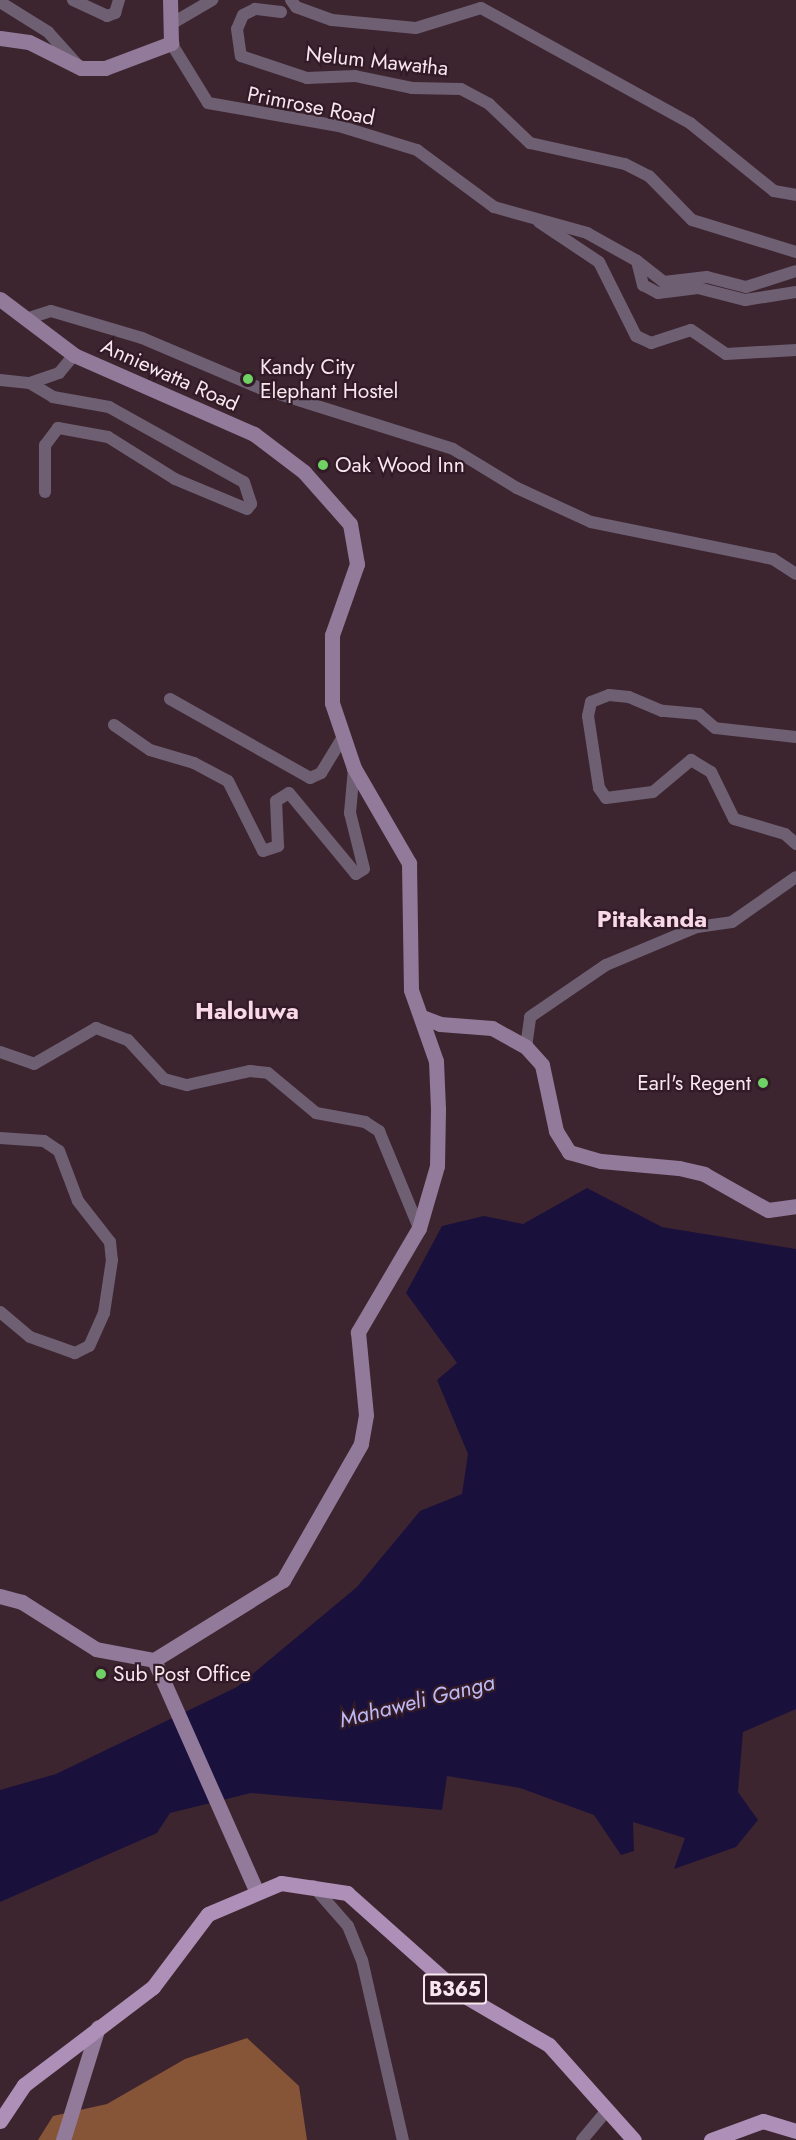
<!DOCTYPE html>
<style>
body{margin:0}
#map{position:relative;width:796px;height:2140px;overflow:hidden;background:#3d2530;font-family:Jost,sans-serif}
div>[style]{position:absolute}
.forest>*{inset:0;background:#865437}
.water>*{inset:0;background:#1a103c}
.street>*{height:12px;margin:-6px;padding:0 6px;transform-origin:6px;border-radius:6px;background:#6e5f73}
.secondary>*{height:15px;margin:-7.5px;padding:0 7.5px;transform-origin:7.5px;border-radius:7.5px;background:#927a9a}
.primary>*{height:15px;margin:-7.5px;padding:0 7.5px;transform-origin:7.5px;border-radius:7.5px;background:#ae8fb8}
.dots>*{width:16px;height:16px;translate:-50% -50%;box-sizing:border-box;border:3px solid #321b27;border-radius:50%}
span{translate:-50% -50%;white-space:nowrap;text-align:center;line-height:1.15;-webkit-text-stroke:4.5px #321b27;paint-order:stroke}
.shield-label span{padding:2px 4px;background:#321b27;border:2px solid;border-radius:4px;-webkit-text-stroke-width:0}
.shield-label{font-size:20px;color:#f8e7ee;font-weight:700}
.street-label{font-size:21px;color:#f8e7ee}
.poi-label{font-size:21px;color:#f8e7ee}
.left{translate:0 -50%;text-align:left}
.right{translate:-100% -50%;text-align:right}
.water-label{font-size:22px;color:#beb9f7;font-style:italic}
.quarter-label{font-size:24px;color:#fad9e7;font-weight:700}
</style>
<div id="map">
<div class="forest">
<i style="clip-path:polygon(247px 2038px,299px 2086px,307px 2140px,38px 2140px,53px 2116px,107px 2104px,185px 2059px)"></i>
</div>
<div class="water">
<i style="clip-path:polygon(587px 1188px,662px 1227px,796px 1249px,796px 1709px,743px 1732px,738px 1792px,758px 1820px,736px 1847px,674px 1869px,685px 1838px,633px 1822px,634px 1851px,621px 1855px,594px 1815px,520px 1788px,447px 1776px,442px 1810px,251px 1793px,170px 1813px,157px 1833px,0 1902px,0 1790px,56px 1774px,237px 1687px,357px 1587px,420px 1511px,462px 1494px,468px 1454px,437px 1380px,457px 1363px,406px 1293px,442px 1226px,484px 1216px,523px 1224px)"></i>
</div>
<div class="street">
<i style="left:73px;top:0;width:38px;rotate:25deg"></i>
<i style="left:107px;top:16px;width:9px;rotate:-21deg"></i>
<i style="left:115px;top:13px;width:14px;rotate:-73deg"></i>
<i style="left:291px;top:0;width:9px;rotate:54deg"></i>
<i style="left:296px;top:7px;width:38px;rotate:20deg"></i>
<i style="left:332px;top:20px;width:84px;rotate:5.4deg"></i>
<i style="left:416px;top:28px;width:68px;rotate:-17.1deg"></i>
<i style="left:481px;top:8px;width:239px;rotate:28.8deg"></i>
<i style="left:690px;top:123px;width:108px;rotate:39deg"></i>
<i style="left:774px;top:191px;width:22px;rotate:10deg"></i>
<i style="left:0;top:2px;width:57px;rotate:32deg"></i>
<i style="left:48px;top:32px;width:42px;rotate:47.9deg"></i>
<i style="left:281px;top:12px;width:26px;rotate:-173deg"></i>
<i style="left:255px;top:9px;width:13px;rotate:153deg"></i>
<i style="left:243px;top:15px;width:15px;rotate:113deg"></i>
<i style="left:237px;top:29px;width:27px;rotate:82deg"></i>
<i style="left:241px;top:56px;width:70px;rotate:18.4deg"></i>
<i style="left:307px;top:78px;width:48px;rotate:-2.4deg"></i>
<i style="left:355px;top:76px;width:58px;rotate:11.9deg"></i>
<i style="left:412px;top:88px;width:49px;rotate:1.2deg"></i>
<i style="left:461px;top:89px;width:32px;rotate:28deg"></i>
<i style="left:489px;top:104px;width:57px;rotate:43.6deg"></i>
<i style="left:530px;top:143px;width:97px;rotate:12.5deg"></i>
<i style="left:625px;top:164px;width:27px;rotate:27deg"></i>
<i style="left:649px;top:176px;width:62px;rotate:45.7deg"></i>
<i style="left:692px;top:220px;width:109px;rotate:17.1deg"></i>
<i style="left:171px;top:24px;width:48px;rotate:-30.3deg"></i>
<i style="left:171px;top:43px;width:70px;rotate:58.3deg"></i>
<i style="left:208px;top:103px;width:133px;rotate:10deg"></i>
<i style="left:339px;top:126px;width:82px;rotate:17.1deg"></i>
<i style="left:417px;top:150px;width:96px;rotate:36.5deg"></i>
<i style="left:494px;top:207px;width:97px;rotate:15.6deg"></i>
<i style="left:587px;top:233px;width:57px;rotate:29.2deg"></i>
<i style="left:637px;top:261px;width:34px;rotate:38deg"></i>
<i style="left:664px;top:282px;width:43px;rotate:-6.6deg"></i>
<i style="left:707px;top:277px;width:40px;rotate:14.4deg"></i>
<i style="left:746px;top:287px;width:52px;rotate:-17.7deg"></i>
<i style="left:539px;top:222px;width:72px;rotate:33.7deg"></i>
<i style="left:599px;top:262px;width:83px;rotate:63.4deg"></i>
<i style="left:636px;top:336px;width:17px;rotate:25deg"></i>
<i style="left:651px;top:343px;width:42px;rotate:-18deg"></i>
<i style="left:691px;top:330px;width:42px;rotate:34.4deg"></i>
<i style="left:726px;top:354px;width:70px;rotate:-3.3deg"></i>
<i style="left:637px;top:261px;width:25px;rotate:76deg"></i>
<i style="left:643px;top:285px;width:17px;rotate:28deg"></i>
<i style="left:658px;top:293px;width:40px;rotate:-7.1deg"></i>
<i style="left:698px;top:288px;width:49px;rotate:14.3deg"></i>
<i style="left:745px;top:300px;width:52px;rotate:-8.9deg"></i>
<i style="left:26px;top:319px;width:26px;rotate:-18deg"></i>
<i style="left:51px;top:311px;width:95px;rotate:16.5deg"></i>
<i style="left:142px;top:338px;width:128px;rotate:23deg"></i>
<i style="left:260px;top:388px;width:202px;rotate:17.5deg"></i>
<i style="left:453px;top:449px;width:75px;rotate:31.4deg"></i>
<i style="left:517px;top:488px;width:81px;rotate:24.7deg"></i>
<i style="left:591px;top:522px;width:186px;rotate:11.5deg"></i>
<i style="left:773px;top:559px;width:27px;rotate:33deg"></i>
<i style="left:0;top:380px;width:30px;rotate:6deg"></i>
<i style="left:30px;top:383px;width:31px;rotate:-19deg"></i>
<i style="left:59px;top:373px;width:23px;rotate:-50deg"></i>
<i style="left:30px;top:383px;width:27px;rotate:31deg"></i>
<i style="left:53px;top:397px;width:57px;rotate:10.1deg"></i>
<i style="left:109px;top:407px;width:154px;rotate:29.1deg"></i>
<i style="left:244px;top:482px;width:23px;rotate:72deg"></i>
<i style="left:251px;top:504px;width:6px;rotate:129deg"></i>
<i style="left:247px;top:509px;width:78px;rotate:-157.4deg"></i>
<i style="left:175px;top:479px;width:79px;rotate:-147.9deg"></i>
<i style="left:108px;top:437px;width:51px;rotate:-169.8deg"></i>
<i style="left:58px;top:428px;width:21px;rotate:127deg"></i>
<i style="left:45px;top:445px;width:47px;rotate:90deg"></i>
<i style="left:170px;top:699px;width:161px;rotate:29.4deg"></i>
<i style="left:310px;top:778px;width:12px;rotate:-24deg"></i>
<i style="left:321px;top:773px;width:42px;rotate:-58.6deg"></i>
<i style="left:114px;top:725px;width:44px;rotate:34.8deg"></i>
<i style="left:150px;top:750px;width:46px;rotate:16.5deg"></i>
<i style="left:194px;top:763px;width:38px;rotate:28deg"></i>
<i style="left:228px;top:781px;width:78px;rotate:63.4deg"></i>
<i style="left:263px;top:851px;width:16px;rotate:-18deg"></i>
<i style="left:278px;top:846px;width:45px;rotate:-92.5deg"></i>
<i style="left:276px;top:801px;width:15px;rotate:-32deg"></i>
<i style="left:289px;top:793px;width:105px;rotate:50.4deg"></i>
<i style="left:356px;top:874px;width:9px;rotate:-32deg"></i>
<i style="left:364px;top:869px;width:58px;rotate:-104deg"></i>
<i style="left:350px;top:813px;width:45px;rotate:-84.9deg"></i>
<i style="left:796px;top:737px;width:81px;rotate:-173.7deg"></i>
<i style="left:715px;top:728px;width:21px;rotate:-139deg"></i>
<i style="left:699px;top:714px;width:37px;rotate:-175deg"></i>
<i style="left:662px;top:711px;width:36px;rotate:-157deg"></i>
<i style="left:629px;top:697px;width:20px;rotate:-174deg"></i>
<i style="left:609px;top:695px;width:19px;rotate:159deg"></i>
<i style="left:591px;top:702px;width:14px;rotate:102deg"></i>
<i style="left:588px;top:716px;width:73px;rotate:81.3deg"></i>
<i style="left:599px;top:788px;width:12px;rotate:55deg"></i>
<i style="left:606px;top:798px;width:47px;rotate:-7.3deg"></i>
<i style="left:653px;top:792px;width:50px;rotate:-40.1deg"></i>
<i style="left:691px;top:760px;width:23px;rotate:31deg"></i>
<i style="left:711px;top:772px;width:52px;rotate:63.9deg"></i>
<i style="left:734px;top:819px;width:53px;rotate:16.4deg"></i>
<i style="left:785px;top:834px;width:15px;rotate:42deg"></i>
<i style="left:526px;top:1047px;width:30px;rotate:-82deg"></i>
<i style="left:530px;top:1017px;width:92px;rotate:-34.4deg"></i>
<i style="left:606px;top:965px;width:99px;rotate:-22.7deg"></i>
<i style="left:697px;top:927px;width:35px;rotate:-8deg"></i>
<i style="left:732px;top:922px;width:78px;rotate:-35.1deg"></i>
<i style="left:0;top:1052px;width:36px;rotate:19deg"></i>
<i style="left:34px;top:1064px;width:72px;rotate:-30.1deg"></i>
<i style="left:96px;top:1028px;width:34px;rotate:21deg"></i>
<i style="left:128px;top:1040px;width:53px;rotate:47.3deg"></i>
<i style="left:164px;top:1079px;width:24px;rotate:15deg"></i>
<i style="left:187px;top:1085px;width:65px;rotate:-12.5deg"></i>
<i style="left:250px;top:1071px;width:18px;rotate:6deg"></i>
<i style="left:268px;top:1073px;width:62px;rotate:39.8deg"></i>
<i style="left:316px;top:1113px;width:50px;rotate:10.4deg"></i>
<i style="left:365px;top:1122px;width:17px;rotate:33deg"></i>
<i style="left:379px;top:1131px;width:105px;rotate:67.6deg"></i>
<i style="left:0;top:1138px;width:44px;rotate:3.9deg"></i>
<i style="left:44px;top:1141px;width:18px;rotate:34deg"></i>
<i style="left:59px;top:1151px;width:53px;rotate:69.2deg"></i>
<i style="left:78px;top:1201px;width:52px;rotate:52deg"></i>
<i style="left:110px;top:1242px;width:18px;rotate:84deg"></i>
<i style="left:112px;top:1260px;width:54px;rotate:98.6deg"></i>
<i style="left:104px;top:1313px;width:36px;rotate:114deg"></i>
<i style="left:89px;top:1346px;width:16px;rotate:153deg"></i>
<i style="left:75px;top:1353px;width:48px;rotate:-160.4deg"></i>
<i style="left:30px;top:1337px;width:39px;rotate:-140deg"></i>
<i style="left:313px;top:1886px;width:53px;rotate:48.8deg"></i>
<i style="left:348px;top:1926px;width:37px;rotate:68deg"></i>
<i style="left:362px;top:1960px;width:185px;rotate:77.2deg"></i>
<i style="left:582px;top:2140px;width:38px;rotate:-50deg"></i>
</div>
<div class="secondary">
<i style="left:0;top:38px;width:29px;rotate:8deg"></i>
<i style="left:29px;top:42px;width:58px;rotate:26.6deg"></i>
<i style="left:81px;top:68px;width:24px"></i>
<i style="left:105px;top:68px;width:71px;rotate:-20.7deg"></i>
<i style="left:171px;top:43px;width:43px;rotate:-91.3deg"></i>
<i style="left:0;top:299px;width:93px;rotate:37.1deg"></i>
<i style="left:74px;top:355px;width:197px;rotate:23.7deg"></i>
<i style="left:254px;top:434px;width:63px;rotate:37.2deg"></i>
<i style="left:304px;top:472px;width:69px;rotate:48.5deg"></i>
<i style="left:350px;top:524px;width:41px;rotate:80.1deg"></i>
<i style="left:357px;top:564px;width:75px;rotate:109.4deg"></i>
<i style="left:332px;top:635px;width:68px;rotate:90deg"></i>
<i style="left:332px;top:703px;width:69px;rotate:71.3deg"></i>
<i style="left:354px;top:768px;width:110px;rotate:59.9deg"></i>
<i style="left:409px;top:863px;width:127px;rotate:89.1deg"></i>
<i style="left:411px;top:990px;width:75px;rotate:70.6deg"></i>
<i style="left:436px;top:1061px;width:48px;rotate:87.6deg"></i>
<i style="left:438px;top:1109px;width:57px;rotate:91deg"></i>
<i style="left:437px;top:1166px;width:65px;rotate:106.2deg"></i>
<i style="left:419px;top:1228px;width:121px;rotate:120.4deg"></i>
<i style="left:358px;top:1332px;width:83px;rotate:84.5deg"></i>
<i style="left:366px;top:1415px;width:29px;rotate:100deg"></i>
<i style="left:361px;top:1444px;width:157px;rotate:119.8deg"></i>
<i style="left:283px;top:1580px;width:152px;rotate:148.2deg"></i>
<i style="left:154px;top:1660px;width:59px;rotate:-169.3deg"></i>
<i style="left:96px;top:1649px;width:88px;rotate:-147.6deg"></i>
<i style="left:22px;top:1602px;width:23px;rotate:-165deg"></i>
<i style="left:422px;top:1017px;width:19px;rotate:21deg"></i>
<i style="left:440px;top:1024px;width:52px;rotate:4.4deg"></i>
<i style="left:492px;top:1028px;width:39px;rotate:29deg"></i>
<i style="left:526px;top:1047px;width:24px;rotate:48deg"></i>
<i style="left:542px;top:1065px;width:67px;rotate:78deg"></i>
<i style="left:556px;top:1131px;width:25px;rotate:58deg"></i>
<i style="left:569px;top:1152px;width:33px;rotate:16deg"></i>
<i style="left:601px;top:1161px;width:78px;rotate:5.1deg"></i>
<i style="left:679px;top:1168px;width:26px;rotate:13deg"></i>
<i style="left:704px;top:1174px;width:73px;rotate:29.4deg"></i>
<i style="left:768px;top:1210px;width:28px;rotate:-8deg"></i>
<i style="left:154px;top:1660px;width:252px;rotate:66.1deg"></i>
<i style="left:63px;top:2140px;width:118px;rotate:-72.8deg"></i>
</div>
<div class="primary">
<i style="left:0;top:2121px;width:43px;rotate:-56.3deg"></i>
<i style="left:24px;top:2085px;width:162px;rotate:-37.2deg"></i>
<i style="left:153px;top:1987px;width:91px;rotate:-53deg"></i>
<i style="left:208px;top:1914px;width:79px;rotate:-23deg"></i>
<i style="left:281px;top:1883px;width:67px;rotate:8.6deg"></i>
<i style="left:347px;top:1893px;width:149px;rotate:41.7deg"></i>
<i style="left:458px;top:1992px;width:105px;rotate:30.2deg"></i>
<i style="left:549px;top:2045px;width:127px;rotate:48.2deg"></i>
<i style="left:711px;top:2140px;width:55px;rotate:-20.1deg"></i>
<i style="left:763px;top:2121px;width:34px;rotate:17deg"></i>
</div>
<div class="dots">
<i style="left:248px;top:379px;background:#6dd362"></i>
<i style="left:323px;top:465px;background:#6dd362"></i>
<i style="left:763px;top:1083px;background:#6dd362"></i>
<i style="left:101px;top:1674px;background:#6dd362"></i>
</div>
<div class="shield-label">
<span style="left:455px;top:1989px">B365</span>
</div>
<div class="street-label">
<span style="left:377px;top:61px;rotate:6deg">Nelum Mawatha</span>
<span style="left:311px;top:106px;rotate:11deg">Primrose Road</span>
<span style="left:170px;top:375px;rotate:24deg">Anniewatta Road</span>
</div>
<div class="poi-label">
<span class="left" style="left:260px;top:379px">Kandy City<br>Elephant Hostel</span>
<span class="left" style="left:335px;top:465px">Oak Wood Inn</span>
<span class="right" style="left:751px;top:1083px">Earl's Regent</span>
<span class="left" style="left:113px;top:1674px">Sub Post Office</span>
</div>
<div class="water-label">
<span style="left:417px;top:1701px;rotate:-14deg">Mahaweli Ganga</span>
</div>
<div class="quarter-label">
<span style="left:652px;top:919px">Pitakanda</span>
<span style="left:247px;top:1011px">Haloluwa</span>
</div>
</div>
